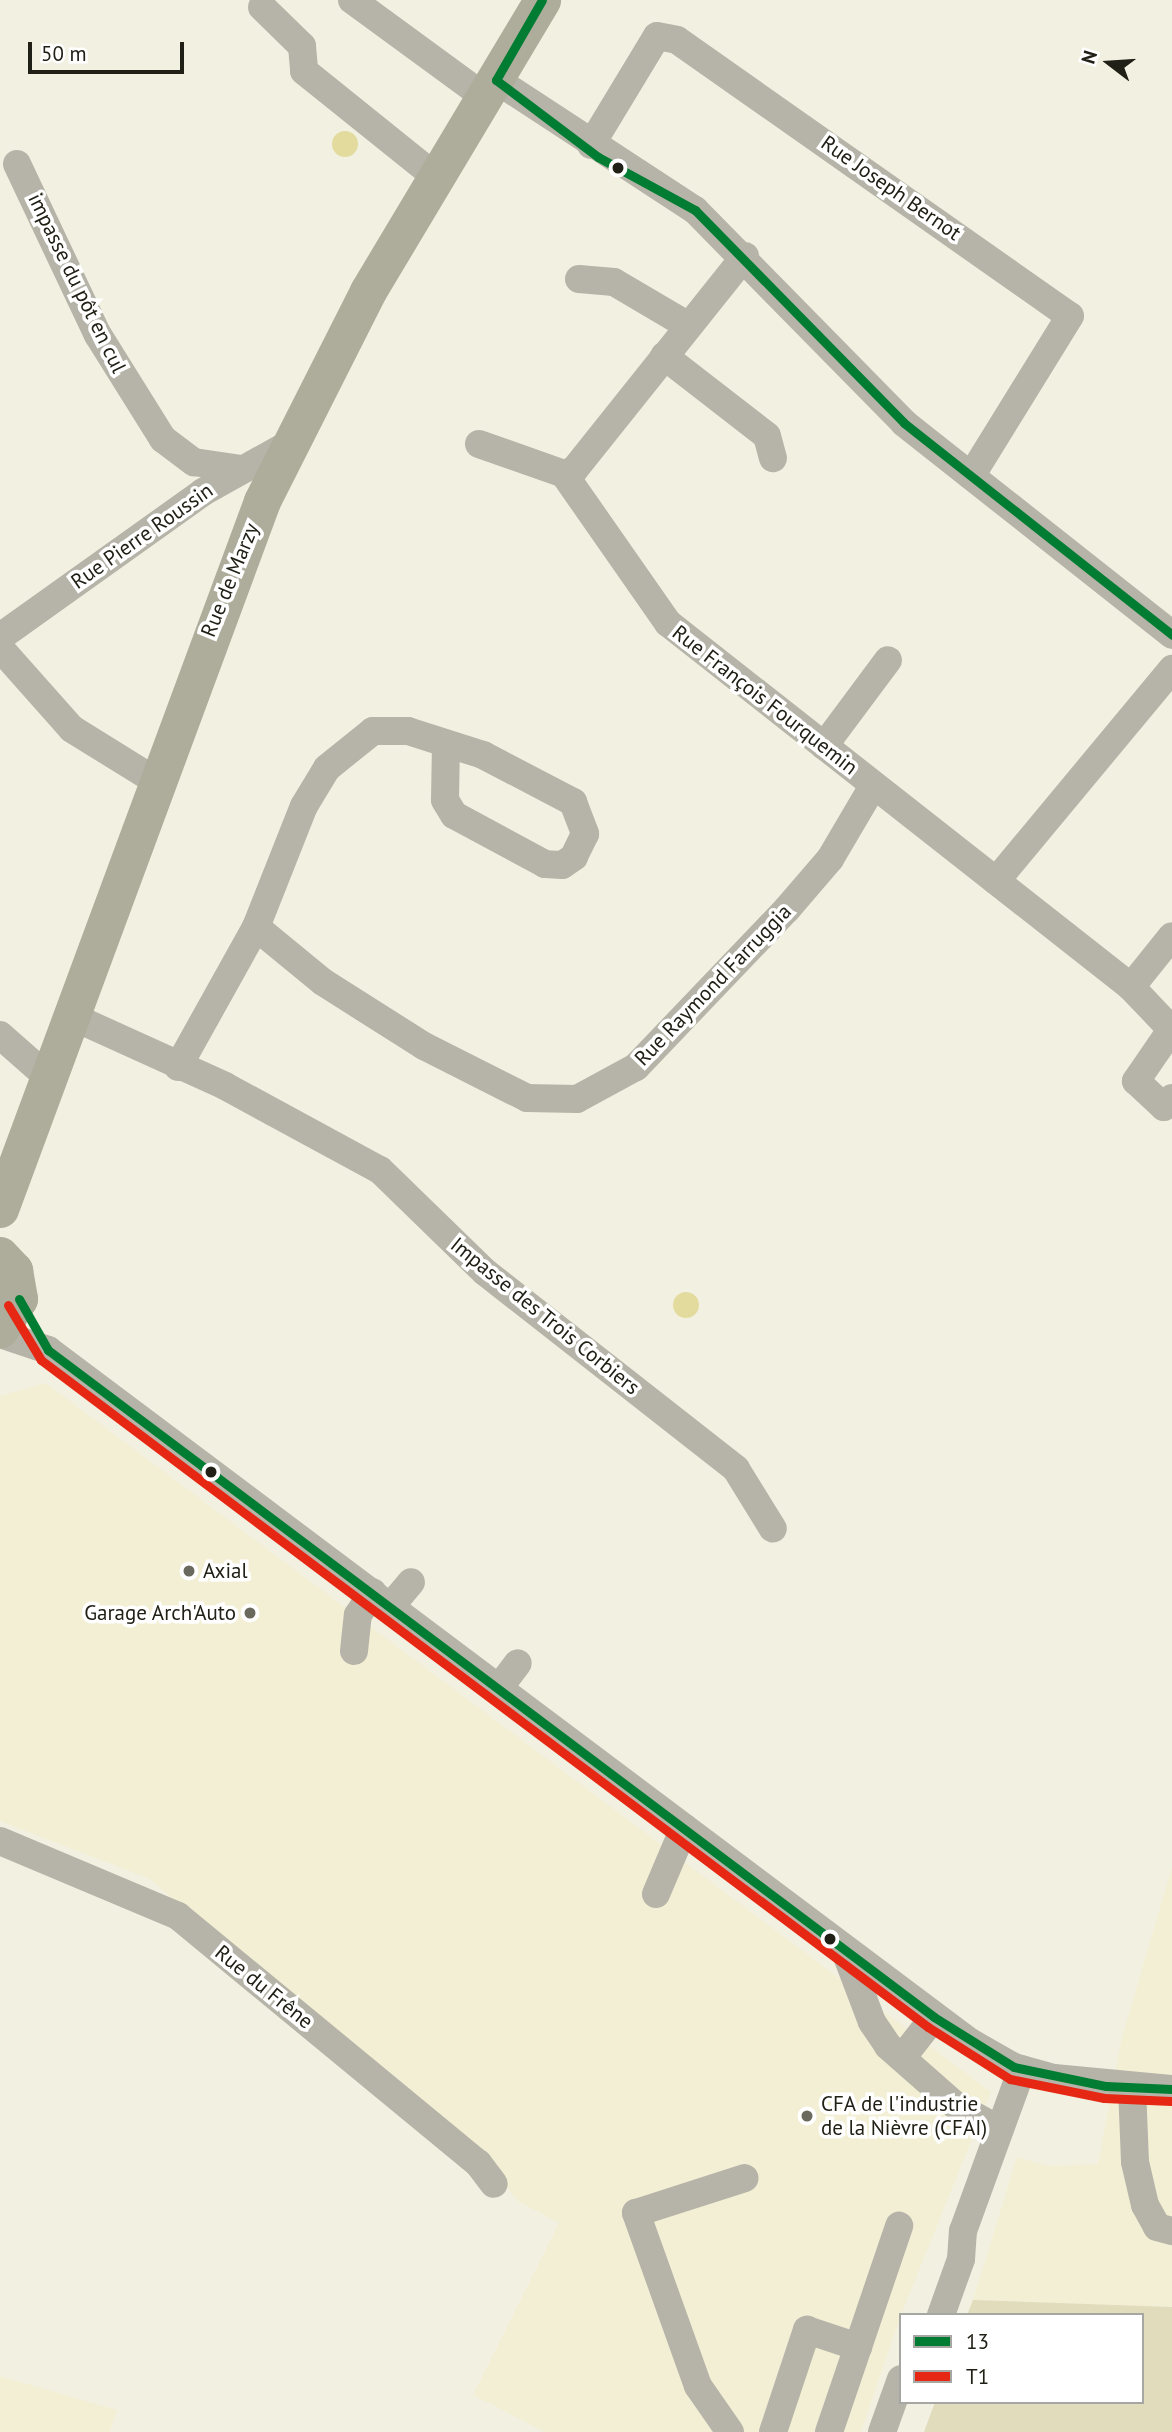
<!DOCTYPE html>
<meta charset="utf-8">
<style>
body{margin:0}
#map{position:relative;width:1172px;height:2432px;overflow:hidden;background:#f2f0e1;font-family:"PT Sans",sans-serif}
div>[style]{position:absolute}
.built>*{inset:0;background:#f3efd5}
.green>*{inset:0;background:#e0dcbc}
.water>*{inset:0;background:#e3db9e}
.round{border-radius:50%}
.minor>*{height:28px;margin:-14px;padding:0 14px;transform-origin:14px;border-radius:14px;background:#b6b4a8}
.major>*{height:37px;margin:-18.5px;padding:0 18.5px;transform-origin:18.5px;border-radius:18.5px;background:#aeac9b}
.bus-1>*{height:9px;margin:-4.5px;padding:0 4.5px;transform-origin:4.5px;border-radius:4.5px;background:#007d32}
.bus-2>*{height:9px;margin:-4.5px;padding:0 4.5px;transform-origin:4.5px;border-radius:4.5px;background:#e52713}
.dots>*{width:19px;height:19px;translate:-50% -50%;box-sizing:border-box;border:4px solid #fff;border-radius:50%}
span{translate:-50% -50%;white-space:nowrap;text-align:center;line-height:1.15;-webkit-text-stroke:7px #fff;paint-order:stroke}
.street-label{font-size:21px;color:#212016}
.poi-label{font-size:21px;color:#212016}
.left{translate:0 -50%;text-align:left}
.right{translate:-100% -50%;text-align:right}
.legend{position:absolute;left:899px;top:2313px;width:245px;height:91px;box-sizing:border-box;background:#fff;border:2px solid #a6a6a2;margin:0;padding:9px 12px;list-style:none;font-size:21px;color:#212016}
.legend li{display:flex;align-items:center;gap:14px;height:35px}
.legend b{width:35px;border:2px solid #a6a6a2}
.north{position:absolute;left:1074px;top:28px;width:70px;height:70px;-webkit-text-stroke:5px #fff;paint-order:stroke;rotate:287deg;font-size:19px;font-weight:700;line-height:28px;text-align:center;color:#212016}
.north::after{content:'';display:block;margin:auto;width:24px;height:32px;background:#212016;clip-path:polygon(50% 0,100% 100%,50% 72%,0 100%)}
.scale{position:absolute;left:28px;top:42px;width:156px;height:32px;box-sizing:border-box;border:4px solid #212016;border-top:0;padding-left:9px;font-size:21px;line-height:24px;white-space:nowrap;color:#212016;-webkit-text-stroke:5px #fff;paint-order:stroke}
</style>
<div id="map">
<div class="built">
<i style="clip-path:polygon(46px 1383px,991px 2092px,901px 2315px,861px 2432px,545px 2432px,473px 2395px,559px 2223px,518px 2201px,464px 2134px,314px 2020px,150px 1879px,0 1821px,0 1396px)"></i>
<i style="clip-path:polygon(1172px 1867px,1172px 2307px,973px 2300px,1017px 2157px,1048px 2166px,1098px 2164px,1122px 2037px)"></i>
<i style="clip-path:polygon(0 2376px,117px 2410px,110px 2432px,0 2432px)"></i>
</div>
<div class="green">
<i style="clip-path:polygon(973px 2300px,1172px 2307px,1172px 2432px,924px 2432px,935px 2402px,1142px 2402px,1142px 2315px,967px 2315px)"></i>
</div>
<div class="water">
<i class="round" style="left:332px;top:131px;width:26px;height:26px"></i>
<i class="round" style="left:673px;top:1292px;width:26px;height:26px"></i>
</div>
<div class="minor">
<i style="left:352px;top:0;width:166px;rotate:36.2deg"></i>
<i style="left:262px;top:7px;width:56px;rotate:44.3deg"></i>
<i style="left:302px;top:46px;width:25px;rotate:85deg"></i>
<i style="left:304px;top:71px;width:171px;rotate:38.8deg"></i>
<i style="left:496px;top:80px;width:238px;rotate:33.2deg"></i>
<i style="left:695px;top:210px;width:298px;rotate:45.5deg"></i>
<i style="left:904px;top:423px;width:342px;rotate:38.3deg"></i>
<i style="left:591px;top:145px;width:127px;rotate:-58.8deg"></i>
<i style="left:657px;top:36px;width:20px;rotate:11deg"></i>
<i style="left:677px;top:40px;width:480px;rotate:35.1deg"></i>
<i style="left:1070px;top:316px;width:188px;rotate:121.7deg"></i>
<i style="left:17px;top:164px;width:189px;rotate:64.7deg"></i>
<i style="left:98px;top:335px;width:123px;rotate:58deg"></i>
<i style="left:163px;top:439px;width:39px;rotate:37deg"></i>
<i style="left:194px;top:462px;width:48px;rotate:8.5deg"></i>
<i style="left:745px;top:256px;width:274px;rotate:128.6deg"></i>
<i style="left:574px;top:470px;width:11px;rotate:158deg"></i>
<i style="left:564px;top:474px;width:182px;rotate:55.1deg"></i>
<i style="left:668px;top:623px;width:589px;rotate:38.17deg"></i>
<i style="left:1131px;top:987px;width:59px;rotate:46.4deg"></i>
<i style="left:579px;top:279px;width:35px;rotate:5deg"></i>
<i style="left:614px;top:282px;width:85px;rotate:30.5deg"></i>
<i style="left:664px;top:356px;width:130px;rotate:37.8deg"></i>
<i style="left:767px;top:436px;width:23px;rotate:75deg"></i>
<i style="left:479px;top:444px;width:90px;rotate:19.4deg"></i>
<i style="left:0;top:637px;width:249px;rotate:-35.5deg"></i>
<i style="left:203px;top:492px;width:98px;rotate:-29.2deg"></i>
<i style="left:0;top:648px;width:108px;rotate:48.4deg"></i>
<i style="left:72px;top:729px;width:99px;rotate:31.8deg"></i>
<i style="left:824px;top:746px;width:107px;rotate:-53.3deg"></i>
<i style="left:996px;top:881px;width:276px;rotate:-50.3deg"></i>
<i style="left:256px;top:927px;width:87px;rotate:39.4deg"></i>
<i style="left:323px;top:982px;width:120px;rotate:32.4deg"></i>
<i style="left:424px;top:1046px;width:115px;rotate:26.8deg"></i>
<i style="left:527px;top:1098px;width:50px;rotate:1.1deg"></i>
<i style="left:577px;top:1099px;width:67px;rotate:-28.5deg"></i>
<i style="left:636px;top:1067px;width:219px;rotate:-46.3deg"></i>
<i style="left:787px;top:909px;width:66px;rotate:-49.3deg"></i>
<i style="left:830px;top:859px;width:85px;rotate:-59.5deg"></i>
<i style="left:1131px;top:987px;width:65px;rotate:-51.2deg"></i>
<i style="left:71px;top:1016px;width:169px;rotate:24.4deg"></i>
<i style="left:225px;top:1086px;width:176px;rotate:28.5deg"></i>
<i style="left:380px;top:1170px;width:146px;rotate:44.2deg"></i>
<i style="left:485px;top:1272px;width:319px;rotate:38.1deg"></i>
<i style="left:736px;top:1469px;width:70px;rotate:58.3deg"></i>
<i style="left:1171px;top:1030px;width:62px;rotate:124.5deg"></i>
<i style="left:1136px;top:1081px;width:38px;rotate:43deg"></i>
<i style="left:1164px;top:1107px;width:12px;rotate:-48deg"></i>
<i style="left:0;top:1035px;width:65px;rotate:41.3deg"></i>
<i style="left:178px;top:1067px;width:160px;rotate:-60.9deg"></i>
<i style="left:256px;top:927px;width:130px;rotate:-68.4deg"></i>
<i style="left:304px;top:806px;width:44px;rotate:-58.8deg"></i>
<i style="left:327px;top:768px;width:59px;rotate:-38.8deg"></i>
<i style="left:373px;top:731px;width:35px"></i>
<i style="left:408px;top:731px;width:79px;rotate:17.7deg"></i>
<i style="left:483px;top:755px;width:102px;rotate:27.6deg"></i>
<i style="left:573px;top:802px;width:34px;rotate:69deg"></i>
<i style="left:585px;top:834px;width:25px;rotate:116deg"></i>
<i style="left:574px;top:857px;width:14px;rotate:146deg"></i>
<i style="left:562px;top:865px;width:17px;rotate:-177deg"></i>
<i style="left:545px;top:864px;width:103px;rotate:-151.7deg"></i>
<i style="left:454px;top:815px;width:17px;rotate:-121deg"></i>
<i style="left:445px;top:800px;width:56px;rotate:-89deg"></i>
<i style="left:0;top:1334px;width:51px;rotate:18.4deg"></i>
<i style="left:48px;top:1350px;width:1153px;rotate:36.89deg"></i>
<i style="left:970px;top:2042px;width:51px;rotate:29.6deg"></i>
<i style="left:1014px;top:2067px;width:41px;rotate:15.4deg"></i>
<i style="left:1054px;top:2078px;width:119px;rotate:5.3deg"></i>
<i style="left:391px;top:1606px;width:31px;rotate:-50deg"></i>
<i style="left:354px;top:1651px;width:36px;rotate:-84deg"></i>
<i style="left:358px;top:1615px;width:27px;rotate:-57deg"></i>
<i style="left:499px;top:1688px;width:31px;rotate:-53deg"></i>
<i style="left:0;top:1841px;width:193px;rotate:22.8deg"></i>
<i style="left:178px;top:1916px;width:389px;rotate:39.5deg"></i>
<i style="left:478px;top:2163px;width:26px;rotate:53deg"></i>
<i style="left:656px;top:1894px;width:72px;rotate:-67deg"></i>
<i style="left:845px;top:1951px;width:76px;rotate:69.2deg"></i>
<i style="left:872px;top:2022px;width:29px;rotate:56deg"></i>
<i style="left:888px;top:2046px;width:89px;rotate:41.4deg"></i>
<i style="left:955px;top:2105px;width:51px;rotate:29.1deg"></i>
<i style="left:902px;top:2058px;width:52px;rotate:-52deg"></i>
<i style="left:1132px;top:2087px;width:75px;rotate:87.7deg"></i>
<i style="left:1135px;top:2162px;width:44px;rotate:76.9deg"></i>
<i style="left:1145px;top:2205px;width:25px;rotate:61deg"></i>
<i style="left:1157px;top:2227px;width:16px;rotate:15deg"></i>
<i style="left:941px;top:2315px;width:59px;rotate:-70.3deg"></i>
<i style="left:961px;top:2259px;width:28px;rotate:-86deg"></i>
<i style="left:963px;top:2231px;width:172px;rotate:-70deg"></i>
<i style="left:730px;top:2432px;width:56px;rotate:-124.8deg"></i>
<i style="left:698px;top:2386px;width:184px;rotate:-109.7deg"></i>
<i style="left:636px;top:2213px;width:114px;rotate:-17.8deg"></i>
<i style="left:773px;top:2432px;width:108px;rotate:-71.6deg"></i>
<i style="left:807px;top:2330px;width:54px;rotate:18.4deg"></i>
<i style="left:829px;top:2432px;width:218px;rotate:-71.2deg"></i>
<i style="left:882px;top:2432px;width:56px;rotate:-70.3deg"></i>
</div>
<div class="major">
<i style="left:0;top:1209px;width:755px;rotate:-69.69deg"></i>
<i style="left:262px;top:501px;width:235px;rotate:-63.2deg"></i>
<i style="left:368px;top:291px;width:339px;rotate:-59.1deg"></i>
<i style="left:0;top:1255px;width:21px;rotate:47deg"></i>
<i style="left:14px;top:1270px;width:29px;rotate:80deg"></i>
<i style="left:19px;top:1299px;width:36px;rotate:122deg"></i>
</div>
<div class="bus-1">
<i style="left:496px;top:80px;width:128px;rotate:37deg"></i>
<i style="left:598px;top:157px;width:111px;rotate:28.7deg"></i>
<i style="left:695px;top:210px;width:298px;rotate:45.5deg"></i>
<i style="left:904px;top:423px;width:342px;rotate:38.3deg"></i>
<i style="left:496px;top:80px;width:92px;rotate:-60.1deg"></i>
<i style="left:19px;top:1299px;width:59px;rotate:60.4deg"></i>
<i style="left:48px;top:1350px;width:1109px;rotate:36.97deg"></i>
<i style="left:934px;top:2017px;width:94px;rotate:32deg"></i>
<i style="left:1014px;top:2067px;width:94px;rotate:11.7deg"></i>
<i style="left:1106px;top:2086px;width:66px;rotate:2.6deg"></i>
</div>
<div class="bus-2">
<i style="left:8px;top:1305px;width:64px;rotate:59deg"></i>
<i style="left:41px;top:1360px;width:1110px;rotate:36.94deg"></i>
<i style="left:928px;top:2027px;width:97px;rotate:32.4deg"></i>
<i style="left:1010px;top:2079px;width:96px;rotate:11.4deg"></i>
<i style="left:1104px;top:2098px;width:67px;rotate:2.6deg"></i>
</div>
<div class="dots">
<i style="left:618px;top:168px;background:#212016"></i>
<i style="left:211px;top:1472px;background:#212016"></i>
<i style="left:189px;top:1571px;background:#6a695d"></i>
<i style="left:250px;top:1613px;background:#6a695d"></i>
<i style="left:830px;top:1939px;background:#212016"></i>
<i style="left:807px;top:2116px;background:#6a695d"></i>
</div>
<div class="street-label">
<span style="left:891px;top:188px;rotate:35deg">Rue Joseph Bernot</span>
<span style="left:77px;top:283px;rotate:64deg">impasse du pôt en cul</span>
<span style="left:142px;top:536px;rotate:-35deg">Rue Pierre Roussin</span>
<span style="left:230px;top:580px;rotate:-68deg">Rue de Marzy</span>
<span style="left:765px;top:700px;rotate:38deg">Rue François Fourquemin</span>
<span style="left:713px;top:985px;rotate:-46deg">Rue Raymond Farruggia</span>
<span style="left:545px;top:1316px;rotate:39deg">Impasse des Trois Corbiers</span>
<span style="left:264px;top:1987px;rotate:39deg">Rue du Frêne</span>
</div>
<div class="poi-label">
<span class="left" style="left:203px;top:1571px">Axial</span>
<span class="right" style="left:236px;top:1613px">Garage Arch'Auto</span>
<span class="left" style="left:821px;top:2116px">CFA de l'industrie<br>de la Nièvre (CFAI)</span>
</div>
<ul class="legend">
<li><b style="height:9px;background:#007d32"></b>13</li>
<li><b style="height:9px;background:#e52713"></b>T1</li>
</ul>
<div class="north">N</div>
<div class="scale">50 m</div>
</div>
